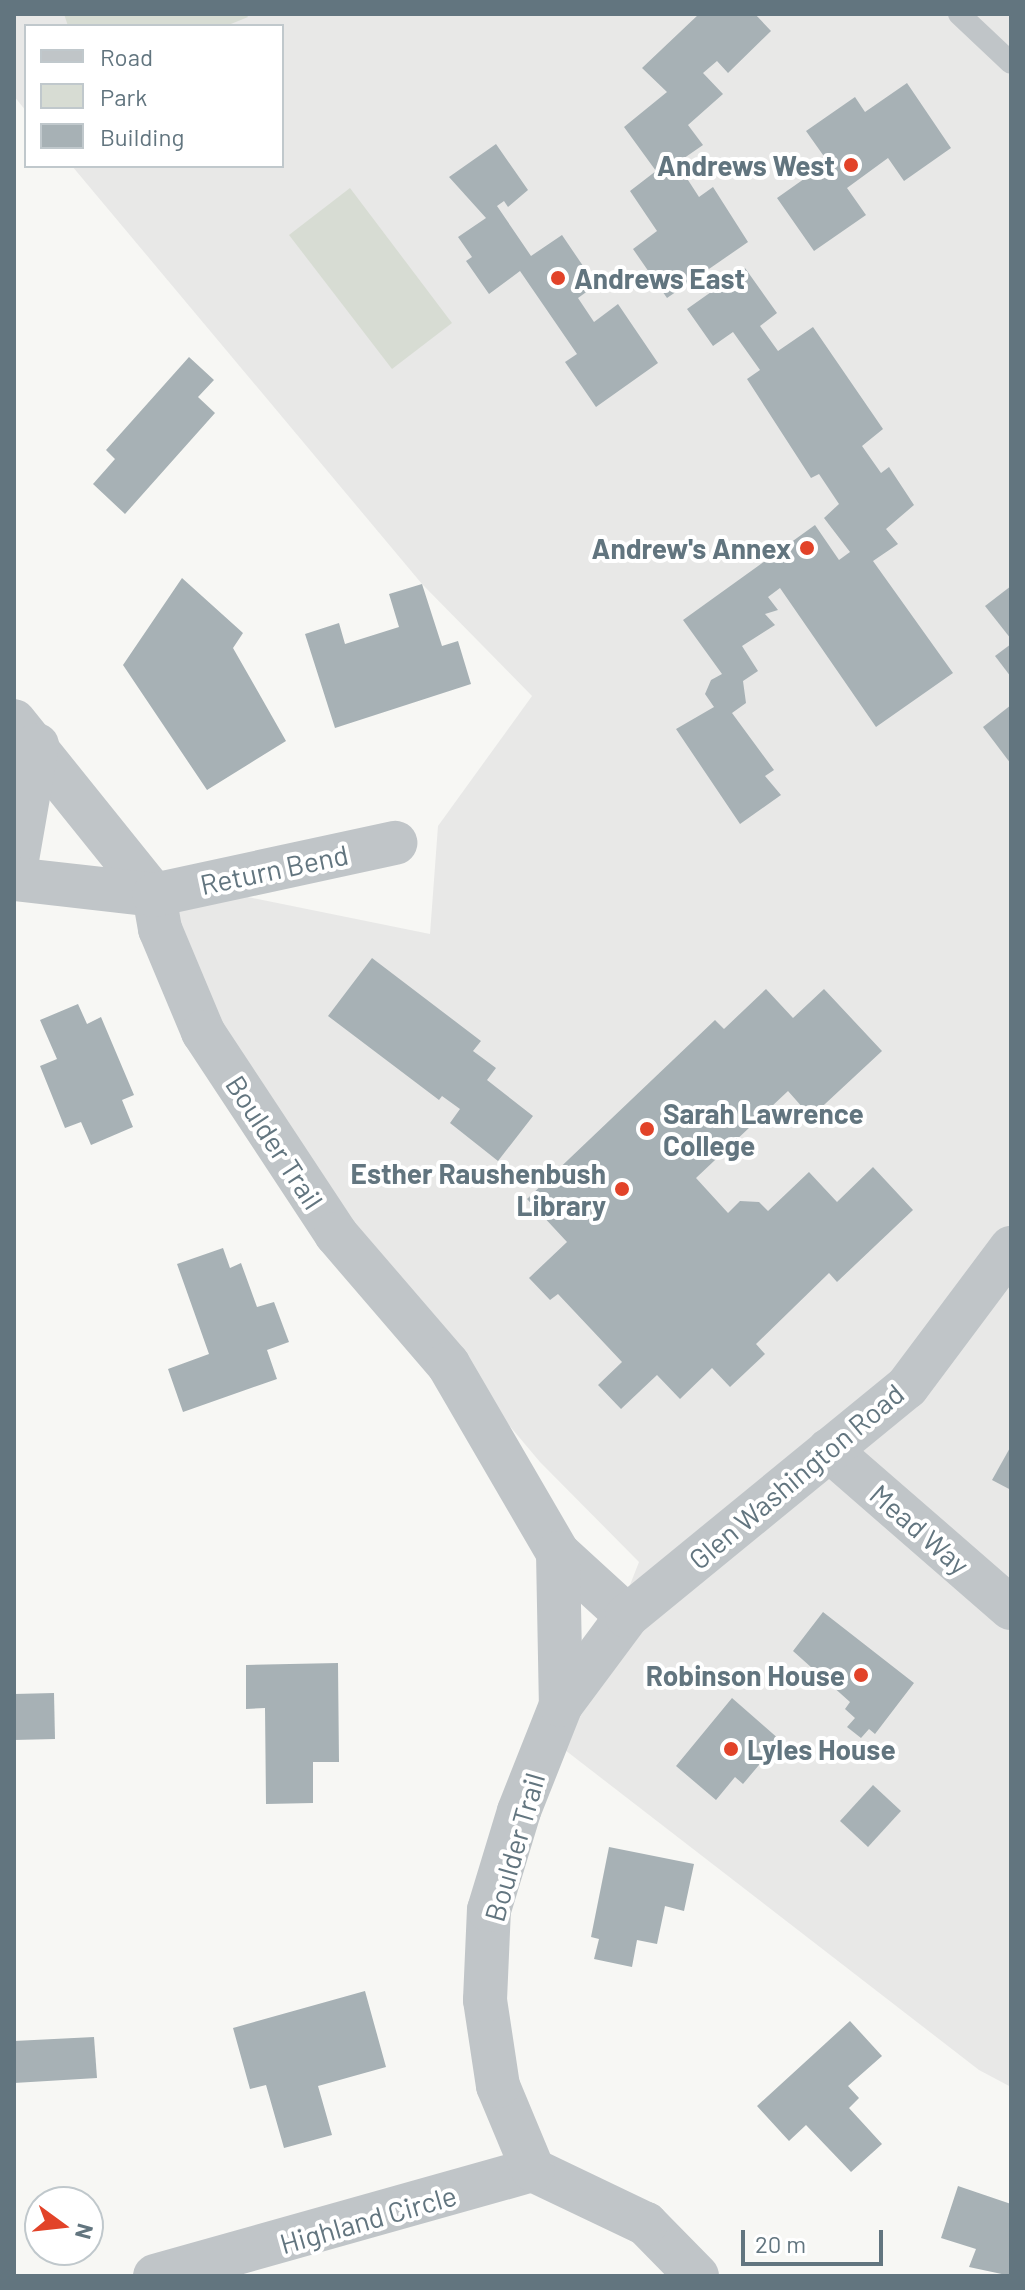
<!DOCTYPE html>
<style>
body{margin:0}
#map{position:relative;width:1025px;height:2290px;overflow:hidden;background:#f7f7f4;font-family:Barlow,sans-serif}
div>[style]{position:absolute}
.built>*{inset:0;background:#e8e8e7}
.green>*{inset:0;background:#d7dcd3}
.building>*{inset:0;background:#a7b1b5}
.service>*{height:22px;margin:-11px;padding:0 11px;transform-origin:11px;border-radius:11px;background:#c0c5c8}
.minor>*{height:44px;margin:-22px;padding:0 22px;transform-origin:22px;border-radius:22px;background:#c0c5c8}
.dots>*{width:22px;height:22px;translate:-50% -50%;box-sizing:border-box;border:4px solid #fff;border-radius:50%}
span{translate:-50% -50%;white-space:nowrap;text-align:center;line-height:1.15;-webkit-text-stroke:8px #fff;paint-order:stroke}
.poi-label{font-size:28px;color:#62757f;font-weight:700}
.right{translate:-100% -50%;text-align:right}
.left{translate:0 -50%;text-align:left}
.street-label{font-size:28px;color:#62757f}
.frame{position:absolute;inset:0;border:16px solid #62757f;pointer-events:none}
.legend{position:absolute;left:24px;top:24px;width:260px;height:144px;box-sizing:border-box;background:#fff;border:2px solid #c0c8cc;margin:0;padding:10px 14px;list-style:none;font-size:24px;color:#62757f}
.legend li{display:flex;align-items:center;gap:16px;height:40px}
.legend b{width:40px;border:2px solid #c0c8cc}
.north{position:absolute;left:24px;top:2186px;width:80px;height:80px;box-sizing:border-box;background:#fff;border:2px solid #c0c8cc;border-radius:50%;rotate:105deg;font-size:22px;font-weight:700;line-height:32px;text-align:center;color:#62757f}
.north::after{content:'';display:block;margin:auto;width:28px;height:36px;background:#e24329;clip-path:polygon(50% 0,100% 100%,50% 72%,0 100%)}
.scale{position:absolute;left:741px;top:2230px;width:142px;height:36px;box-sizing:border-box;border:4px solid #62757f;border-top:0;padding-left:10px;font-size:24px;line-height:28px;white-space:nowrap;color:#62757f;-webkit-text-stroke:6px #fff;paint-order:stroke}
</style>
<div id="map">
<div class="built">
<i style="clip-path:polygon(14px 14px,1011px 14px,1011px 2087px,979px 2070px,565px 1750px,639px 1562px,540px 1462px,399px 1295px,221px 1035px,174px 930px,174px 882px,430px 934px,438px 826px,532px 696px,422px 584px,72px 166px,282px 166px,282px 26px,26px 26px,26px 111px,14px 96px)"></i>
</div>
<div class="green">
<i style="clip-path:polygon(64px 14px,246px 14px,248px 17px,226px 26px,68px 26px)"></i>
<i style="clip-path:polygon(350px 188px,452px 323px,392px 369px,289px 235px)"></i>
</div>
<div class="building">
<i style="clip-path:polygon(699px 14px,755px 14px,771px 31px,728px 73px,717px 61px,703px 73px,723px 94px,688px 125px,703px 145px,677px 163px,699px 197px,713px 187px,748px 242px,667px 298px,633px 249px,657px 231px,630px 191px,656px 171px,624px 127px,667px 92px,642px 68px)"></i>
<i style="clip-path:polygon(907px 83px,951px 148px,904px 181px,888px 158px,847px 188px,866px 215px,814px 251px,777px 198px,828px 162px,806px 131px,855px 97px,865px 112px)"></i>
<i style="clip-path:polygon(496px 144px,528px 190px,508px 207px,504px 201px,497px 206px,531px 256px,562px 235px,596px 285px,578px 298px,594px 322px,618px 304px,658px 363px,596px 407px,565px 362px,577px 354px,520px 271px,489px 294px,466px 261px,472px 257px,458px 237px,486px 218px,449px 177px)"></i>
<i style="clip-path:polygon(745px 268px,777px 313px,760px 326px,778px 351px,813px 327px,883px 429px,862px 446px,881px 473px,889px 467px,914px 505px,886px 529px,898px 544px,873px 561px,953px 673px,876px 727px,780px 588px,768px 597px,778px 610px,765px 614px,775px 625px,742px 646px,758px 671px,743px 681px,746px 703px,732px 713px,774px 770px,765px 776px,781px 795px,740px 824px,676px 729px,714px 707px,705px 694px,711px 680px,722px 674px,683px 620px,815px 525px,839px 560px,850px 552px,824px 518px,839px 504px,819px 474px,811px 478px,747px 379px,760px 370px,733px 332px,713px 346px,687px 309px)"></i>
<i style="clip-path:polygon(189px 357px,214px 380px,198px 397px,215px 413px,125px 514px,93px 484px,115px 459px,106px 450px)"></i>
<i style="clip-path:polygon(182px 578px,243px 633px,233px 648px,286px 741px,207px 790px,123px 665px)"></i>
<i style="clip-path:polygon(422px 584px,442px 646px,458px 641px,471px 684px,335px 728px,305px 634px,339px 623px,345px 644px,399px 627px,389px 594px)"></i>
<i style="clip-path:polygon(1011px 586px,1011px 639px,985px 606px)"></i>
<i style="clip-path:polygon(1011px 644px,1011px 677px,995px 656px)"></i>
<i style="clip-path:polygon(1011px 705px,1011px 764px,983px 727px)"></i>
<i style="clip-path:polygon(372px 958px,481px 1041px,473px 1051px,496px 1068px,487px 1080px,533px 1116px,498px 1161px,450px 1123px,460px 1109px,442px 1096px,439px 1100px,328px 1016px)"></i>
<i style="clip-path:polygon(766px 989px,793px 1018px,824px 989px,882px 1051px,811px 1117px,788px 1091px,696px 1178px,728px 1213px,740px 1201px,759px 1202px,768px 1211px,809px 1172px,837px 1202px,873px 1167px,913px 1210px,837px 1282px,829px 1273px,756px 1344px,765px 1354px,730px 1387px,712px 1368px,680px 1399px,657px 1375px,621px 1409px,598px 1385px,622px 1362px,558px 1294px,550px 1300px,529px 1278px,567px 1242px,527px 1199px,715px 1020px,724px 1029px)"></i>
<i style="clip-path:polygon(78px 1004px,87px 1024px,101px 1017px,134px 1095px,122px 1100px,133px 1127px,91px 1145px,81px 1122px,65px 1128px,40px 1066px,57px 1059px,40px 1020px)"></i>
<i style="clip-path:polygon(223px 1248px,230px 1268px,241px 1263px,257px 1307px,274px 1302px,289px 1342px,267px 1350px,277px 1379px,183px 1412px,168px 1369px,209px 1354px,177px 1264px)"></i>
<i style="clip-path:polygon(1011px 1446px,1011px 1490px,992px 1480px)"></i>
<i style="clip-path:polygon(823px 1612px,914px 1683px,875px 1734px,869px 1729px,861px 1738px,847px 1727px,855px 1718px,845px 1709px,850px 1702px,793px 1651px)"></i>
<i style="clip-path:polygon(338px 1663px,339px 1762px,313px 1762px,313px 1803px,266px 1804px,265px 1708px,246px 1709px,246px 1665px)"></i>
<i style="clip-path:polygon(54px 1693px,55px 1739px,14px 1740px,14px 1694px)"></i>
<i style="clip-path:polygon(732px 1698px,780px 1740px,743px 1784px,735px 1777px,716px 1800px,676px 1766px)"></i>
<i style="clip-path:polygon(873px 1785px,901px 1811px,868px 1847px,840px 1821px)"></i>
<i style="clip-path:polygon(609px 1847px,694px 1864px,684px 1911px,665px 1906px,657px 1944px,637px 1940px,632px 1967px,594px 1959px,599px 1939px,591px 1937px)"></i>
<i style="clip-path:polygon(365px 1991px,386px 2067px,318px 2086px,332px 2135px,284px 2148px,266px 2085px,250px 2089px,233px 2028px)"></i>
<i style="clip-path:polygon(850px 2021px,882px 2056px,848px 2086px,859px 2098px,849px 2108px,882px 2144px,851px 2172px,806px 2125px,789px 2141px,757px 2106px)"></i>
<i style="clip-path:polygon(94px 2037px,97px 2078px,14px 2083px,14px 2041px)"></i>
<i style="clip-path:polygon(958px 2186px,1011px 2204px,1011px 2276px,969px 2267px,976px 2249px,941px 2238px)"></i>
</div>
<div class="service">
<i style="left:959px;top:14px;width:71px;rotate:43.3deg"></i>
</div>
<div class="minor">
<i style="left:14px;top:721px;width:223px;rotate:51.2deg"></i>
<i style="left:154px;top:895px;width:35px;rotate:80deg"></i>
<i style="left:160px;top:929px;width:112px;rotate:67.3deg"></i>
<i style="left:203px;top:1032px;width:242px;rotate:56.6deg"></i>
<i style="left:336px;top:1234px;width:172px;rotate:49.3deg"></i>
<i style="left:448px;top:1364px;width:219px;rotate:59.8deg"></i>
<i style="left:558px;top:1553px;width:93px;rotate:42.4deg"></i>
<i style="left:14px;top:877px;width:134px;rotate:-80.1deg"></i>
<i style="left:14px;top:879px;width:141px;rotate:6.5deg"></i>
<i style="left:154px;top:895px;width:247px;rotate:-12.2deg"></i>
<i style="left:829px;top:1450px;width:241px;rotate:41deg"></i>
<i style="left:558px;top:1553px;width:152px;rotate:88.9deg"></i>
<i style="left:155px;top:2276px;width:393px;rotate:-15.7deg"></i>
<i style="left:697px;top:2276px;width:73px;rotate:-134.4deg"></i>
<i style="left:646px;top:2224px;width:125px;rotate:-154.5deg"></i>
<i style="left:533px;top:2170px;width:91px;rotate:-112.6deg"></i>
<i style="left:498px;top:2086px;width:87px;rotate:-98.6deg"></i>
<i style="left:485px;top:2000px;width:90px;rotate:-87.5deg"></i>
<i style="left:489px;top:1910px;width:103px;rotate:-73.1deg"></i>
<i style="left:519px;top:1811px;width:114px;rotate:-68.4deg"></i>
<i style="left:561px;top:1705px;width:111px;rotate:-53.4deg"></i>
<i style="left:627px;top:1616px;width:362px;rotate:-39.3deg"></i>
<i style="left:907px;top:1387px;width:174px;rotate:-53.2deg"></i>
</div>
<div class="dots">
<i style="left:851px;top:165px;background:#e24329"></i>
<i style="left:558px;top:278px;background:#e24329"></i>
<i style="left:807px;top:548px;background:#e24329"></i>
<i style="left:647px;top:1129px;background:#e24329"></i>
<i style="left:622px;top:1189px;background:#e24329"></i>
<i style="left:861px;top:1675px;background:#e24329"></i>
<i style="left:731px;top:1749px;background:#e24329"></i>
</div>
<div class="poi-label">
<span class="right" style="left:835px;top:165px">Andrews West</span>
<span class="left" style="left:574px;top:278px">Andrews East</span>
<span class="right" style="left:791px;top:548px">Andrew's Annex</span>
<span class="left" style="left:663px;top:1129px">Sarah Lawrence<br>College</span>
<span class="right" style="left:606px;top:1189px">Esther Raushenbush<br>Library</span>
<span class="right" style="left:845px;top:1675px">Robinson House</span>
<span class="left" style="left:747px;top:1749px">Lyles House</span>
</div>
<div class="street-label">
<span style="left:274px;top:869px;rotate:-12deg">Return Bend</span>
<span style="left:275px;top:1142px;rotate:57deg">Boulder Trail</span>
<span style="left:796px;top:1476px;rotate:-40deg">Glen Washington Road</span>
<span style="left:920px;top:1529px;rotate:41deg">Mead Way</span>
<span style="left:514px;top:1847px;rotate:-74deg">Boulder Trail</span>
<span style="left:368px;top:2219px;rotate:-16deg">Highland Circle</span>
</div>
<div class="frame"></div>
<ul class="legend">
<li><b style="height:10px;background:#c0c5c8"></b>Road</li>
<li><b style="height:22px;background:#d7dcd3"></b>Park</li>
<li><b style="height:22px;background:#a7b1b5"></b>Building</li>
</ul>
<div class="north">N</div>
<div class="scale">20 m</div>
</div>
